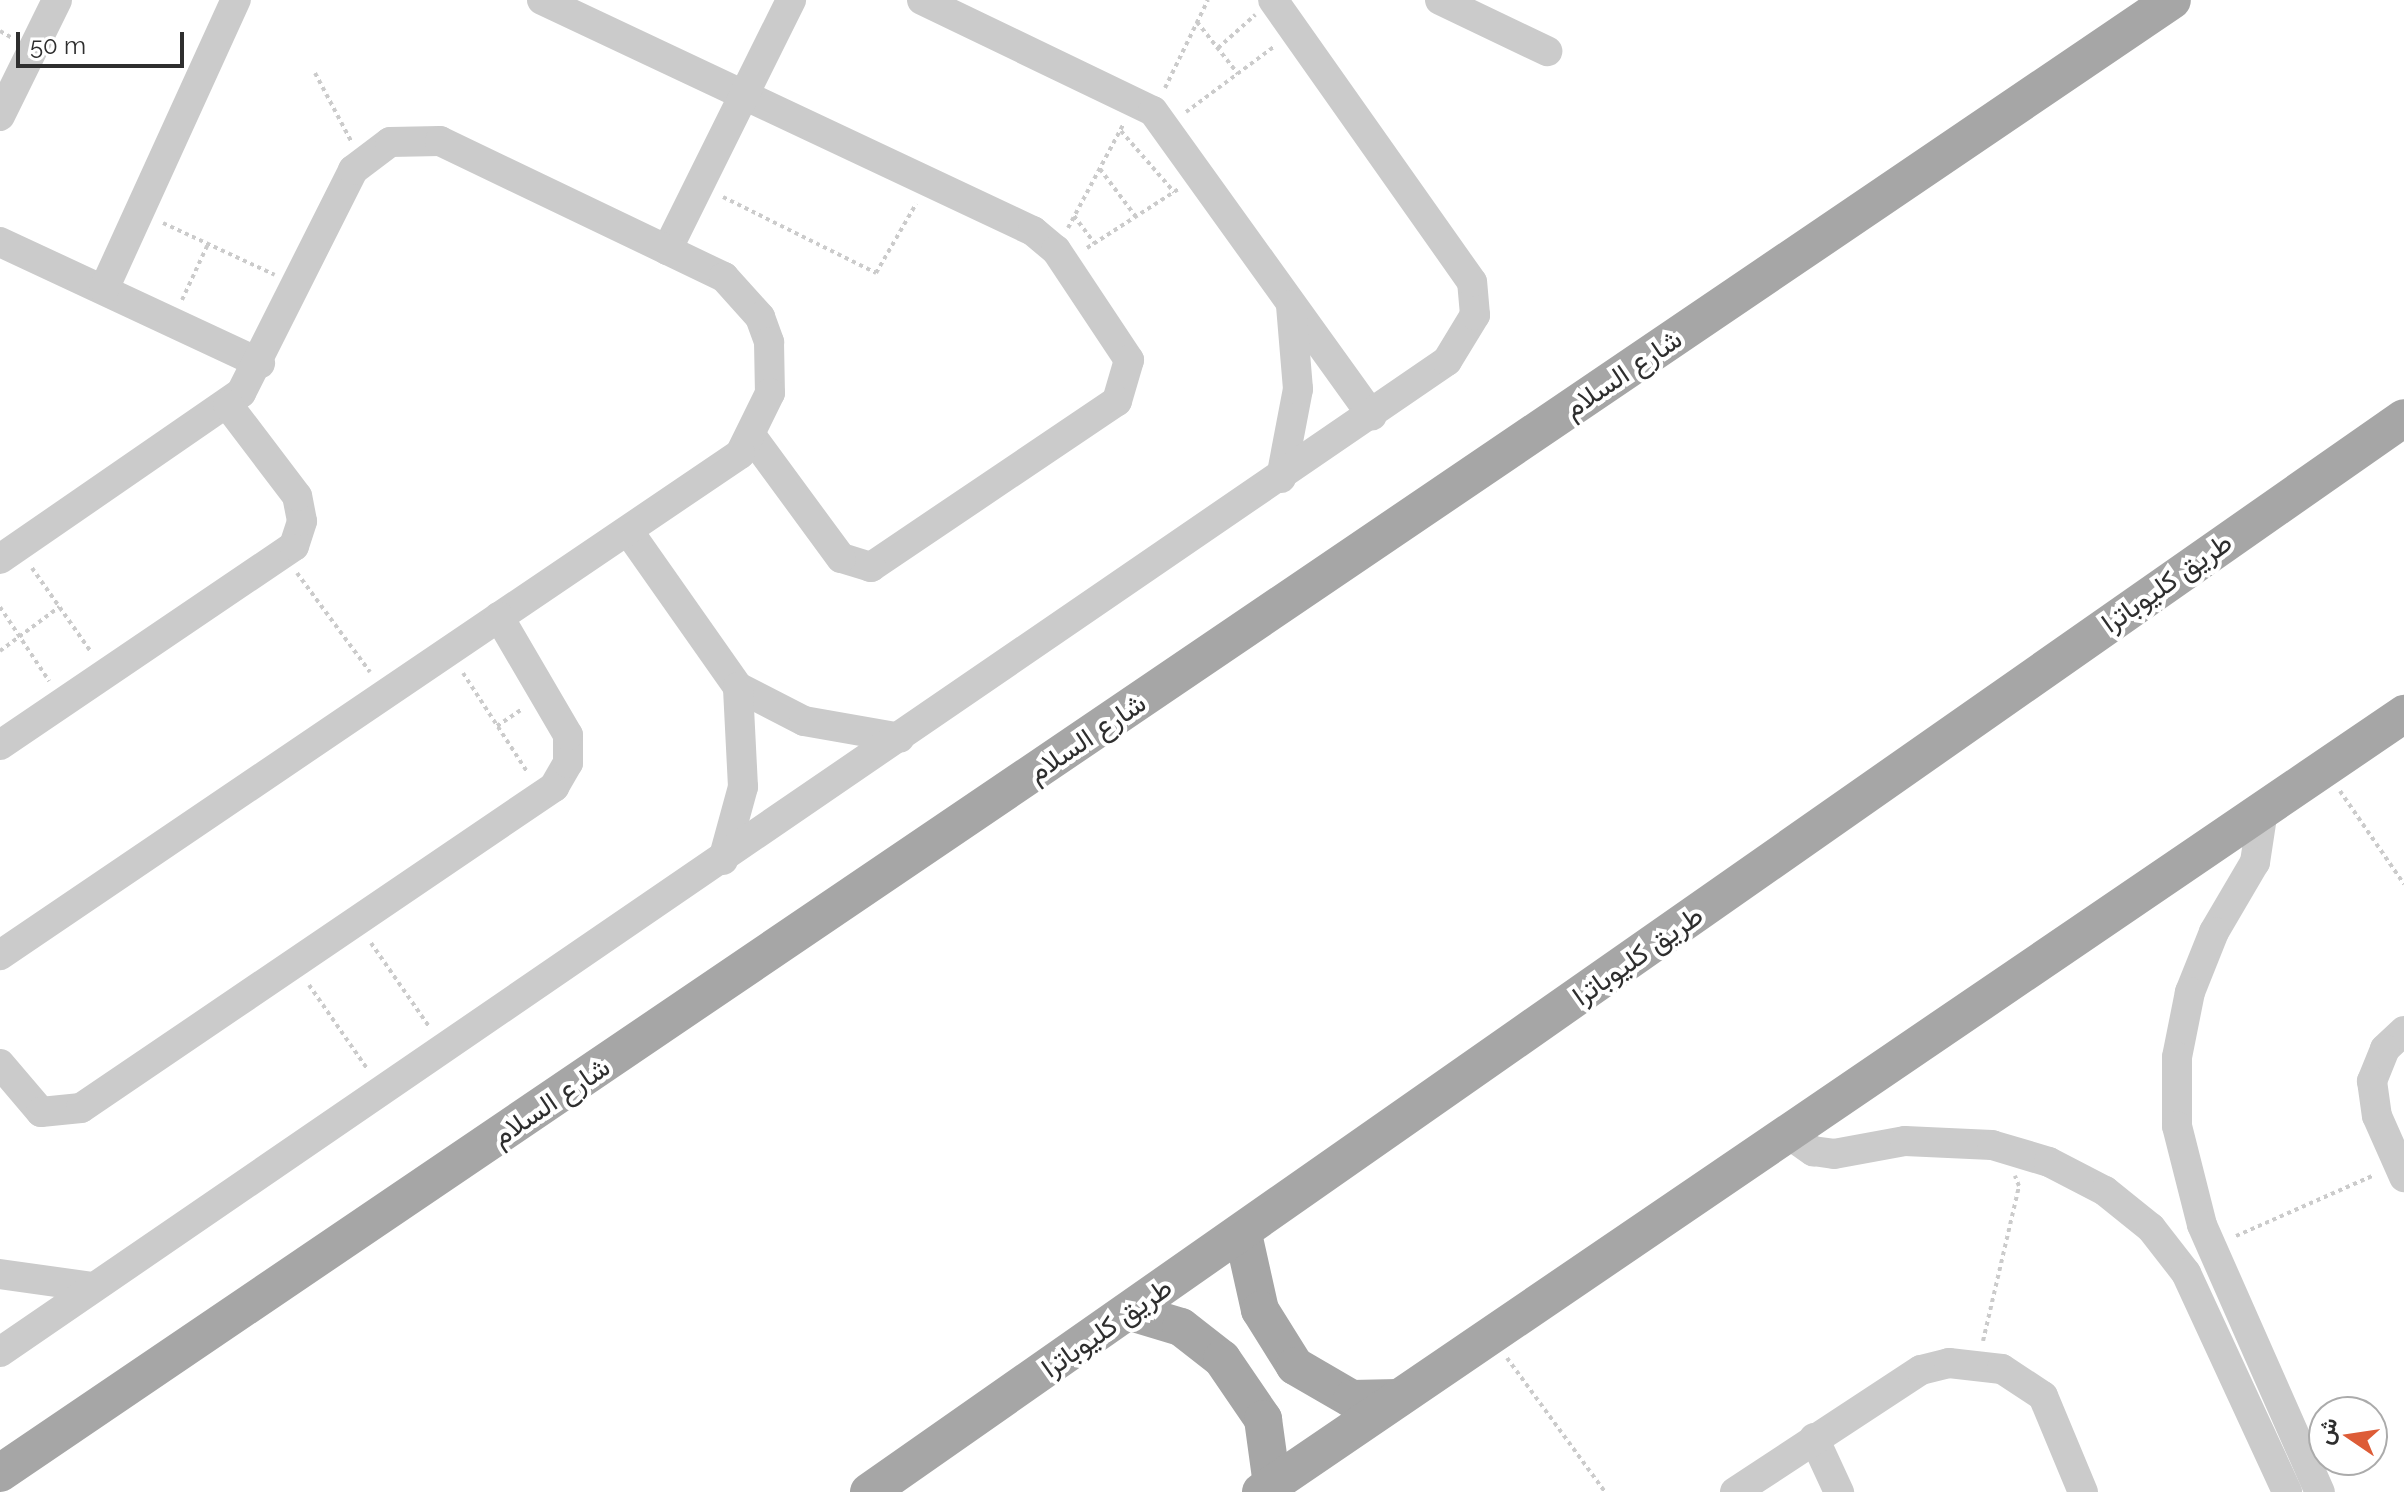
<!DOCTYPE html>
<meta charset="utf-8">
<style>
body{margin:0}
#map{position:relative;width:2404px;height:1492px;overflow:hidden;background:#fff;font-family:Raleway,Vazirmatn,sans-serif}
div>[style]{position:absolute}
.path>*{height:4px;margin-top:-2px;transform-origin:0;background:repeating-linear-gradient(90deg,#cbcbcb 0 4px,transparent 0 8px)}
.minor>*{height:30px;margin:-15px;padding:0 15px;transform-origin:15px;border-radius:15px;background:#cbcbcb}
.major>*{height:38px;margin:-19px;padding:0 19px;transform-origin:19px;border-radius:19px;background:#a6a6a6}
span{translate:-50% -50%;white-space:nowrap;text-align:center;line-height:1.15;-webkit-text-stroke:8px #fff;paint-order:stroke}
.street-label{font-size:28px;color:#2e2e2e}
.north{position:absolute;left:2308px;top:1396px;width:80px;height:80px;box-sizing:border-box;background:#fff;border:2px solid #ababab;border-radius:50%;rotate:283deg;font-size:22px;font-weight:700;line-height:32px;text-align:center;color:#2e2e2e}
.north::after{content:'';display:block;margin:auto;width:28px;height:36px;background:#dd5c37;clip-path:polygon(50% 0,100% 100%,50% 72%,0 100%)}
.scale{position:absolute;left:16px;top:32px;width:168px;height:36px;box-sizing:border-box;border:4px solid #2e2e2e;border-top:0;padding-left:10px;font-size:24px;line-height:28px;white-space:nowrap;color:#2e2e2e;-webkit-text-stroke:6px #fff;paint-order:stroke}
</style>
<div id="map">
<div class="path">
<i style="left:1197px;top:22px;width:66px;rotate:51.7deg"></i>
<i style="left:0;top:31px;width:14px;rotate:30deg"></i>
<i style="left:1218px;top:48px;width:50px;rotate:-41.7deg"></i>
<i style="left:315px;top:73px;width:77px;rotate:62.1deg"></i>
<i style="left:1165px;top:88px;width:98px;rotate:-64deg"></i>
<i style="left:1186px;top:112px;width:111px;rotate:-36.6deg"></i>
<i style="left:1121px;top:131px;width:81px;rotate:49deg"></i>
<i style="left:1100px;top:169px;width:60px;rotate:53.1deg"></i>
<i style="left:723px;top:197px;width:171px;rotate:26.4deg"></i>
<i style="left:876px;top:273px;width:80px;rotate:-59.9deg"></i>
<i style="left:1074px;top:216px;width:34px;rotate:53deg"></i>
<i style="left:163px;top:223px;width:123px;rotate:24.9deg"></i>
<i style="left:1068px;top:228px;width:119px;rotate:-61.9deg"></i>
<i style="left:1087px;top:248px;width:111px;rotate:-32.8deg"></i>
<i style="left:182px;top:300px;width:62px;rotate:-65.1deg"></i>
<i style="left:32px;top:568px;width:103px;rotate:54.9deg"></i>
<i style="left:297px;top:573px;width:123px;rotate:53.6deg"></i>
<i style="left:0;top:607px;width:89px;rotate:56.5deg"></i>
<i style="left:0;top:651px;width:74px;rotate:-36.7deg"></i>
<i style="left:463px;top:673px;width:119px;rotate:57deg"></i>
<i style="left:497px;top:726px;width:30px;rotate:-34deg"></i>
<i style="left:2340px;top:791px;width:113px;rotate:55.5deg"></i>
<i style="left:371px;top:943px;width:103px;rotate:55.2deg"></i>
<i style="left:309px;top:985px;width:103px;rotate:55.2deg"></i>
<i style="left:2236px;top:1236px;width:151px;rotate:-23.8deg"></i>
<i style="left:1983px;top:1341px;width:159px;rotate:-76.9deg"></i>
<i style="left:2019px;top:1186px;width:11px;rotate:-112deg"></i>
<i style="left:1507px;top:1358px;width:166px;rotate:53.8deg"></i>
</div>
<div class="minor">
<i style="left:542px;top:0;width:543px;rotate:25.2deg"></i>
<i style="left:1033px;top:231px;width:30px;rotate:40deg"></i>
<i style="left:1056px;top:250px;width:132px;rotate:56.4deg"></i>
<i style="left:1129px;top:360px;width:43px;rotate:106.3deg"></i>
<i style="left:1117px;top:401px;width:297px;rotate:146deg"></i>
<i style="left:871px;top:567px;width:31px;rotate:-163deg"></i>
<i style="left:841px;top:558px;width:149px;rotate:-126.3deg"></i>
<i style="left:922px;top:0;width:256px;rotate:25.7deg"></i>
<i style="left:1153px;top:111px;width:375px;rotate:54.3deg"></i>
<i style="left:1440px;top:0;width:119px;rotate:25.5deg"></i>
<i style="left:0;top:116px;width:129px;rotate:-63.8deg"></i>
<i style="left:0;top:242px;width:287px;rotate:25deg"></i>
<i style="left:667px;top:250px;width:279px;rotate:-63.6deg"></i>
<i style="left:104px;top:289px;width:318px;rotate:-65.5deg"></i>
<i style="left:1281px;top:478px;width:91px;rotate:-79.2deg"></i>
<i style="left:1298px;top:389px;width:84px;rotate:-94.8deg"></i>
<i style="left:629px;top:532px;width:189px;rotate:54.9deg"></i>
<i style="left:738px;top:687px;width:74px;rotate:27.3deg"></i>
<i style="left:804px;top:721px;width:97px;rotate:10deg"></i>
<i style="left:0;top:559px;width:293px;rotate:-34.6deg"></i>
<i style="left:241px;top:393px;width:250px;rotate:-63.3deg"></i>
<i style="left:353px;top:170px;width:46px;rotate:-37.1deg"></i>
<i style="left:390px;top:142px;width:50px;rotate:-1.1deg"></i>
<i style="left:440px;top:141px;width:315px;rotate:25.6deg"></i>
<i style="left:724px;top:277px;width:54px;rotate:48deg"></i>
<i style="left:760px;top:317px;width:27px;rotate:70deg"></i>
<i style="left:769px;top:342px;width:51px;rotate:88.9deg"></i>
<i style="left:770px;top:393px;width:68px;rotate:116.2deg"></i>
<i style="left:740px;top:454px;width:894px;rotate:145.9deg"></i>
<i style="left:0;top:745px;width:355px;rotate:-34.1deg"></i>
<i style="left:294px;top:546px;width:26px;rotate:-72deg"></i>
<i style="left:302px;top:521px;width:25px;rotate:-101deg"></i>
<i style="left:297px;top:496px;width:114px;rotate:-127.2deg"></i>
<i style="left:2263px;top:810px;width:53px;rotate:98.7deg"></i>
<i style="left:2255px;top:862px;width:81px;rotate:120.4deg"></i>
<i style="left:2214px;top:932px;width:65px;rotate:111.8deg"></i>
<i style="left:2190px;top:992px;width:66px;rotate:101.3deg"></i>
<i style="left:2177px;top:1057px;width:69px;rotate:90deg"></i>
<i style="left:2177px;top:1126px;width:102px;rotate:75.8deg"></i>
<i style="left:2202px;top:1225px;width:292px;rotate:66.2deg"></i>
<i style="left:723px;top:860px;width:76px;rotate:-74.7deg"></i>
<i style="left:743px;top:787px;width:100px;rotate:-92.9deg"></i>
<i style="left:2404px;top:1031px;width:26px;rotate:137deg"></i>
<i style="left:2385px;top:1049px;width:35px;rotate:112deg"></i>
<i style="left:2372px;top:1081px;width:35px;rotate:82deg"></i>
<i style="left:2377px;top:1116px;width:67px;rotate:66.1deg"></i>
<i style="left:0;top:1064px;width:63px;rotate:49.5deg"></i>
<i style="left:41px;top:1112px;width:40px;rotate:-5.7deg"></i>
<i style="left:81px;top:1108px;width:572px;rotate:-34.16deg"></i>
<i style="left:554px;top:787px;width:28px;rotate:-60deg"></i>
<i style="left:568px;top:763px;width:28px;rotate:-90deg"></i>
<i style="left:568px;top:735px;width:137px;rotate:-120.3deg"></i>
<i style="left:1787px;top:1133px;width:32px;rotate:35deg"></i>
<i style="left:1813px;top:1151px;width:21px;rotate:8deg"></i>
<i style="left:1834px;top:1154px;width:72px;rotate:-10.4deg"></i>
<i style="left:1905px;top:1141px;width:87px;rotate:2.6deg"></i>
<i style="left:1992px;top:1145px;width:59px;rotate:16.6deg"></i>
<i style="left:2049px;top:1162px;width:63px;rotate:27.4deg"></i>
<i style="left:2105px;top:1191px;width:59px;rotate:38.8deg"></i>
<i style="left:2151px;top:1228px;width:57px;rotate:52.1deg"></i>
<i style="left:2186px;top:1273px;width:241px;rotate:65.2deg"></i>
<i style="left:0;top:1274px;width:94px;rotate:8deg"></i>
<i style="left:0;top:1352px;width:1754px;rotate:-34.41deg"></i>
<i style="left:1447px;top:361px;width:54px;rotate:-58.7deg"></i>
<i style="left:1475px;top:315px;width:33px;rotate:-95deg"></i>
<i style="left:1472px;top:282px;width:345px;rotate:-125.2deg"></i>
<i style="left:1814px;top:1438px;width:60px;rotate:65.2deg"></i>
<i style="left:1735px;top:1492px;width:222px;rotate:-33.3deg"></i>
<i style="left:1921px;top:1370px;width:29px;rotate:-14deg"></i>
<i style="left:1949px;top:1363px;width:53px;rotate:6.5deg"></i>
<i style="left:2002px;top:1369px;width:49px;rotate:33.4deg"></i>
<i style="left:2043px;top:1396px;width:104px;rotate:67.4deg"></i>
</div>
<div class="major">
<i style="left:1243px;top:1234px;width:78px;rotate:77.4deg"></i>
<i style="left:1260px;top:1310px;width:66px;rotate:58deg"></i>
<i style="left:1295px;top:1366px;width:66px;rotate:30.1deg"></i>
<i style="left:1352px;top:1399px;width:46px;rotate:-1.2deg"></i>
<i style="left:1131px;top:1312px;width:52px;rotate:16.7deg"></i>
<i style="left:1181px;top:1327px;width:52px;rotate:38deg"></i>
<i style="left:1222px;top:1359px;width:73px;rotate:55.7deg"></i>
<i style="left:1263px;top:1419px;width:67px;rotate:82.2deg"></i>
<i style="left:0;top:1473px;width:2624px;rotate:-34.14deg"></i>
<i style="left:869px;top:1492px;width:1873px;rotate:-34.98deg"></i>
<i style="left:1261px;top:1492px;width:1383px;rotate:-34.24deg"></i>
</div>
<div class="street-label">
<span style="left:1623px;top:374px;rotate:-34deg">شارع السلام</span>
<span style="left:2167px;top:583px;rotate:-35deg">طريق كليوباترا</span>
<span style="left:1087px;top:738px;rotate:-34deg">شارع السلام</span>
<span style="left:1638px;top:956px;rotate:-35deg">طريق كليوباترا</span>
<span style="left:551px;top:1102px;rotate:-34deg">شارع السلام</span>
<span style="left:1107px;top:1328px;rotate:-35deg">طريق كليوباترا</span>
</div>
<div class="north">ش</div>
<div class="scale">50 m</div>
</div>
